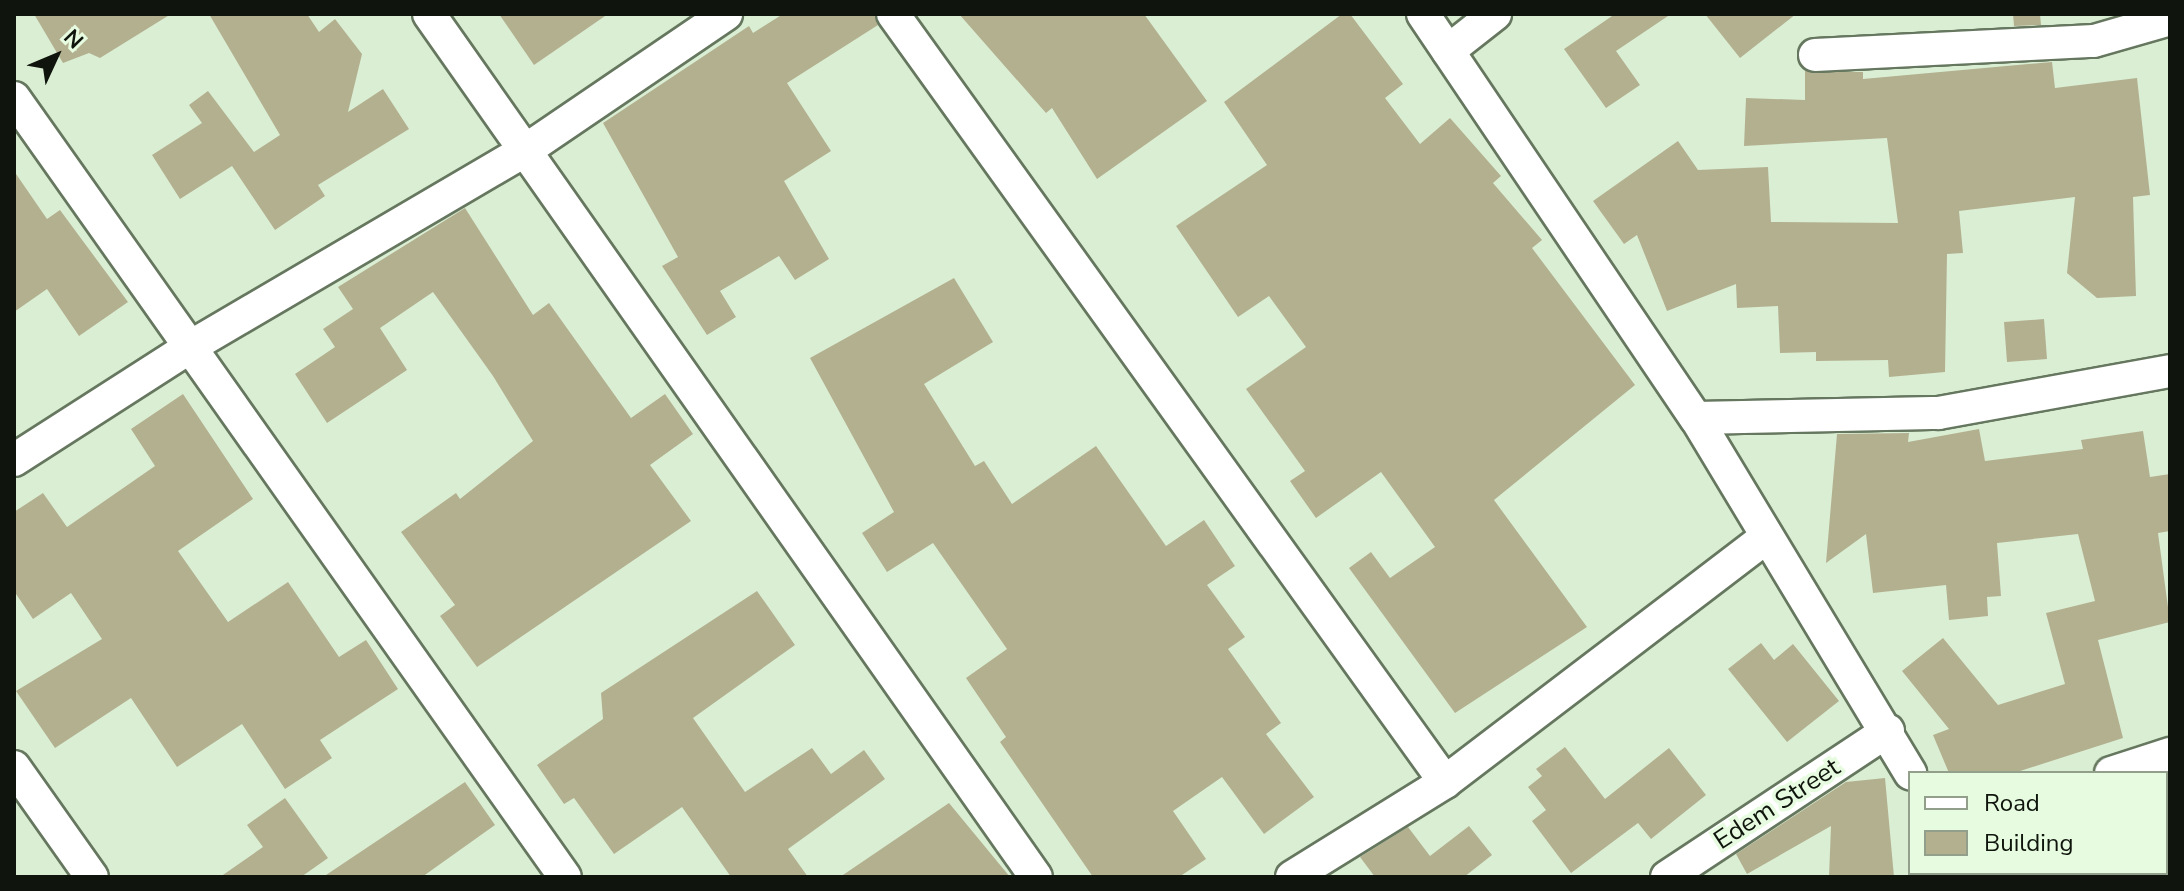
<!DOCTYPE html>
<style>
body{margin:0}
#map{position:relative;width:2184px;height:891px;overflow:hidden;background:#daeed3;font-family:"Nunito Sans",sans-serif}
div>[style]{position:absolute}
.building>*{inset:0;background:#b3b090}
.roads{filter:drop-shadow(2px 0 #66775f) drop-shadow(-2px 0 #66775f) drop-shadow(0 2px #66775f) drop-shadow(0 -2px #66775f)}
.street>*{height:32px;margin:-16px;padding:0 16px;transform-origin:16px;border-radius:16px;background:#fff}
span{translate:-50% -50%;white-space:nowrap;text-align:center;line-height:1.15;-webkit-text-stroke:7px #e7fbe0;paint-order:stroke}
.street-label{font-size:26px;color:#0f150c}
.frame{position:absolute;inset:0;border:16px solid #0f150c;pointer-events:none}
.legend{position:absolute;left:1908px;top:771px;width:260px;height:104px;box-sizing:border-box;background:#e7fbe0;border:2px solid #919f8b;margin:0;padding:10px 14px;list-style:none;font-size:24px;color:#0f150c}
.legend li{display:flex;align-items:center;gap:16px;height:40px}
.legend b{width:40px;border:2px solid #919f8b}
.north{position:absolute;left:16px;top:16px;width:80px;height:80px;-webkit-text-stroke:6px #e7fbe0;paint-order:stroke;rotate:46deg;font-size:22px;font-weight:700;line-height:32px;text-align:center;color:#0f150c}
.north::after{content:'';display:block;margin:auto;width:28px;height:36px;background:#0f150c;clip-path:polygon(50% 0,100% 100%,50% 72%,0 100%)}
</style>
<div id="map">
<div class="building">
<i style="clip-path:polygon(34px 14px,171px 14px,100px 58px,89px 53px,63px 63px)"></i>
<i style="clip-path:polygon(209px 14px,307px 14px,319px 32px,335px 19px,362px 54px,348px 112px,383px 89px,409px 129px,318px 185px,325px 196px,275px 230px,232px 166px,180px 199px,152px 155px,202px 123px,189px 105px,208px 91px,254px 152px,280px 135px)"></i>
<i style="clip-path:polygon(499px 14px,608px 14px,534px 65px)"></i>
<i style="clip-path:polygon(783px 14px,874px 14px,878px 25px,787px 83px,831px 151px,784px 181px,829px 259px,795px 280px,779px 256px,720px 291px,736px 317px,707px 335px,662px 266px,678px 257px,603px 123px,749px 26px,753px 33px)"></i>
<i style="clip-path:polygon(959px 14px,1144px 14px,1207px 101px,1097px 179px,1052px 108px,1046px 113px)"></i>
<i style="clip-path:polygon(1342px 14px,1350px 14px,1403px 84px,1385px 98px,1420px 144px,1450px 118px,1501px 176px,1493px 183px,1542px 240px,1532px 248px,1635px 385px,1494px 500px,1587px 627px,1455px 713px,1349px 568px,1371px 552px,1390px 578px,1435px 547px,1381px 472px,1316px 518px,1290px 481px,1305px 471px,1246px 389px,1306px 347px,1269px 296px,1238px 317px,1176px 226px,1267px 165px,1224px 102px)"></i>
<i style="clip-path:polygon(1615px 14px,1671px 14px,1616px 51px,1640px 85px,1606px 108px,1564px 49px)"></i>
<i style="clip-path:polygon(1705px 14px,1796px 14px,1740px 58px)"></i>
<i style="clip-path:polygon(2013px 14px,2040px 14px,2041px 25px,2014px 26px)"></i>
<i style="clip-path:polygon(2052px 62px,2055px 88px,2137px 78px,2150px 195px,2133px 197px,2136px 296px,2097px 298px,2067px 273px,2075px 197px,1959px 211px,1963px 253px,1947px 254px,1945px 372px,1889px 377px,1888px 360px,1816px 361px,1816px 352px,1780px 353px,1778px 306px,1737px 308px,1736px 284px,1667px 311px,1637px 235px,1624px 244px,1593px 201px,1678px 141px,1698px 170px,1768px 167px,1771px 222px,1898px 223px,1887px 138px,1744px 146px,1746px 98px,1805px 100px,1805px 71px,1863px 72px,1863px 79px)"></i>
<i style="clip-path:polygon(14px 171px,47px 219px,60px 210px,128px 302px,79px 336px,47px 289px,14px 312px)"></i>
<i style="clip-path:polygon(465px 208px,533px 315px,549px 303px,631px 418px,665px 394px,693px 434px,650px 465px,691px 521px,477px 667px,440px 616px,455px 605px,401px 532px,456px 493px,460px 499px,533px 441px,493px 376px,433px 292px,380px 328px,407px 370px,327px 423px,295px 374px,335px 347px,323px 329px,353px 309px,338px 287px)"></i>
<i style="clip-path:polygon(954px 278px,993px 342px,924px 384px,975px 466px,984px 461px,1012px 504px,1096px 446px,1166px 546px,1204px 520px,1235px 566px,1207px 585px,1245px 637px,1228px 649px,1281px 723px,1266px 734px,1314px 797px,1264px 834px,1222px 777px,1173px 811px,1206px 859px,1179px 877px,1093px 877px,1000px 742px,1006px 737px,966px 678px,1007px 649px,933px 543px,887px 572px,862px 533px,894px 512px,810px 358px)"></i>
<i style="clip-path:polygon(2044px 319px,2047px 359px,2007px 362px,2004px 322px)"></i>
<i style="clip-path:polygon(183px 394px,253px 499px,178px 551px,228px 622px,288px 582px,339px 657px,366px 640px,398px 689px,320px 740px,332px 758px,285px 789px,242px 724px,177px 767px,131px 698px,55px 748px,16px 691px,102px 639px,71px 593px,33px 619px,14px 591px,14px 512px,43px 493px,67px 527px,155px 466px,131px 429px)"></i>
<i style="clip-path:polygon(1979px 429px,1985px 461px,2083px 449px,2081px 440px,2143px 431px,2150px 477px,2170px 474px,2170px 531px,2158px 533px,2170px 622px,2098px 640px,2123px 738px,2014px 773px,1949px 773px,1933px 735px,1949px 729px,1902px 671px,1943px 638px,1998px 705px,2065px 684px,2046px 613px,2095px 601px,2078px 534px,1997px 543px,2001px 596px,1987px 597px,1988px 616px,1949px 620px,1946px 585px,1873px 593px,1866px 534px,1826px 563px,1837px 434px,1909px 433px,1908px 442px)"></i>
<i style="clip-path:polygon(757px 591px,795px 645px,693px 718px,745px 792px,812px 748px,831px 774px,864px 750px,885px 779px,788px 849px,808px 877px,731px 877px,682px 807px,614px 854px,574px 798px,564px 804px,537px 765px,603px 719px,601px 693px)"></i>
<i style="clip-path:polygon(1761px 643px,1774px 660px,1793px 644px,1839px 701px,1787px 742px,1728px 669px)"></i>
<i style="clip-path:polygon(1565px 747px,1605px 799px,1669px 748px,1706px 795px,1651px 839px,1638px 823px,1571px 873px,1532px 821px,1546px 810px,1528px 787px,1542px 776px,1536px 769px)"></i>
<i style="clip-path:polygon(1885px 778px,1894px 877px,1829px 877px,1831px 826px,1747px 874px,1736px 854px,1846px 782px)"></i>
<i style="clip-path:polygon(465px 782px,495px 825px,422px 877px,323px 877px)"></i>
<i style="clip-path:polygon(285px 798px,328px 858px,301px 877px,220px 877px,263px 847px,247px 825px)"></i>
<i style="clip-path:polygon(949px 803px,1010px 877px,840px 877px)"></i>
<i style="clip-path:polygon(1469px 826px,1492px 855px,1464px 877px,1375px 877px,1360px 857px,1408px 827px,1430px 856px)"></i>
</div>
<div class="roads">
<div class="street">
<i style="left:429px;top:14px;width:1055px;rotate:54.88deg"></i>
<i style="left:893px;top:14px;width:946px;rotate:54.29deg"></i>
<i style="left:1423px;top:14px;width:488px;rotate:56deg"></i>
<i style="left:1696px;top:418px;width:415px;rotate:58.9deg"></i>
<i style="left:1448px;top:51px;width:60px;rotate:-38.2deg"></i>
<i style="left:1815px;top:55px;width:279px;rotate:-2.9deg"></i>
<i style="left:2094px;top:41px;width:79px;rotate:-16.1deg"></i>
<i style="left:14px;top:98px;width:954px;rotate:54.73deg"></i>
<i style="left:1696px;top:418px;width:243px;rotate:-1.2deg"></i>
<i style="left:1939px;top:413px;width:235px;rotate:-10.3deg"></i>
<i style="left:14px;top:460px;width:209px;rotate:-32.7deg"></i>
<i style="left:190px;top:347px;width:389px;rotate:-30.4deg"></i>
<i style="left:526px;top:150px;width:242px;rotate:-34.2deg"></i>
<i style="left:14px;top:767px;width:135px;rotate:54.7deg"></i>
<i style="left:2111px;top:773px;width:62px;rotate:-17.9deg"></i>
<i style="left:1941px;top:873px;width:4px;rotate:90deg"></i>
<i style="left:1292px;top:877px;width:180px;rotate:-31.8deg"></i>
<i style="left:1445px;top:782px;width:405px;rotate:-37.3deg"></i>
<i style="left:1667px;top:877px;width:265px;rotate:-33.5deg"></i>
</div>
</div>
<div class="street-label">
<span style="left:1777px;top:804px;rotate:-33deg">Edem Street</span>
</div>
<div class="frame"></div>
<ul class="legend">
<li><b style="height:10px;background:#fff"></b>Road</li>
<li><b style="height:22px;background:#b3b090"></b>Building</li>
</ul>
<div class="north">N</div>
</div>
